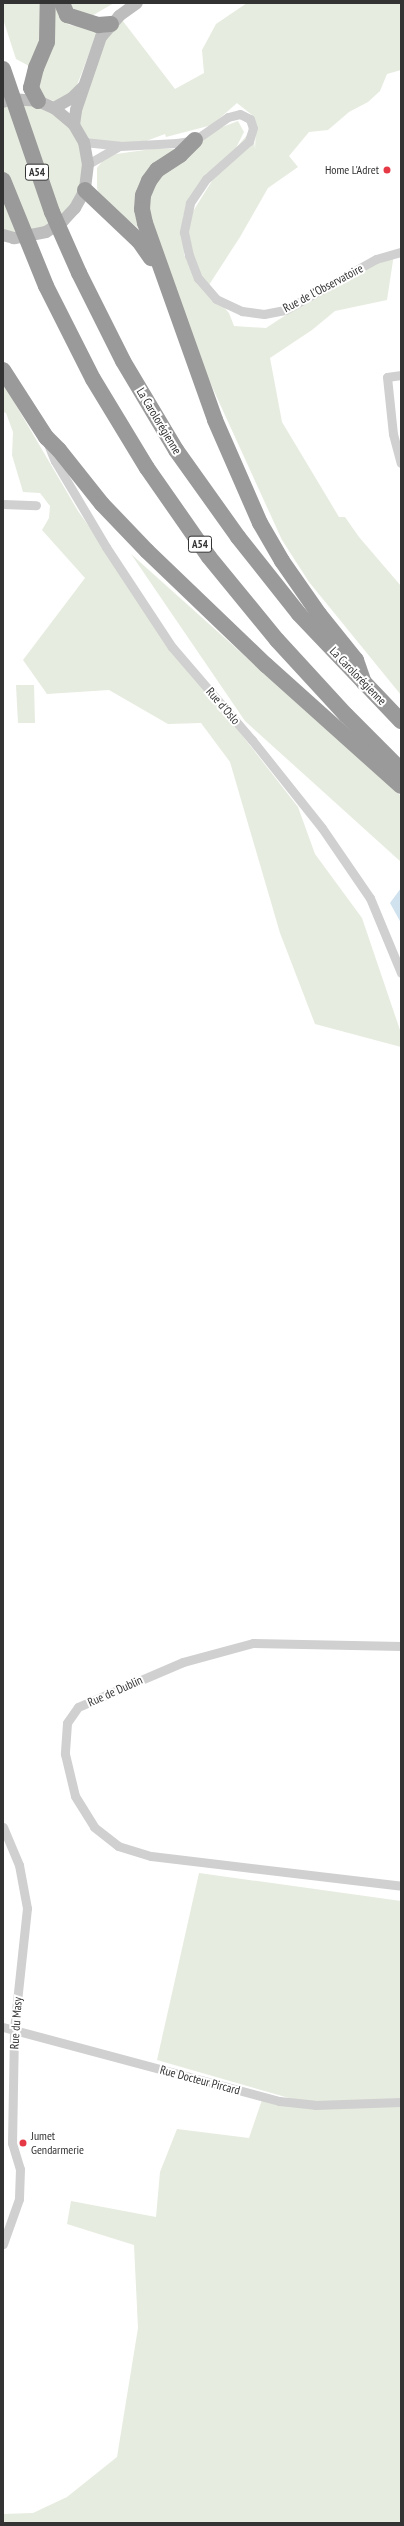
<!DOCTYPE html>
<meta charset="utf-8">
<style>
body{margin:0}
#map{position:relative;width:404px;height:2526px;overflow:hidden;background:#fff;font-family:"PT Sans Narrow",sans-serif}
div>[style]{position:absolute}
.green>*{inset:0;background:#e6ecdf}
.water>*{inset:0;background:#cfe2ee}
.street>*{height:9px;margin:-4.5px;padding:0 4.5px;transform-origin:4.5px;border-radius:4.5px;background:#d0d0d0}
.secondary>*{height:12px;margin:-6px;padding:0 6px;transform-origin:6px;border-radius:6px;background:#bdbdbd}
.highway>*{height:16px;margin:-8px;padding:0 8px;transform-origin:8px;border-radius:8px;background:#9a9a9a}
.highway-bridge>*{height:16px;margin:-8px;padding:0 8px;transform-origin:8px;border-radius:8px;background:#9a9a9a}
.dots>*{width:11px;height:11px;translate:-50% -50%;box-sizing:border-box;border:2px solid #fff;border-radius:50%}
span{translate:-50% -50%;white-space:nowrap;text-align:center;line-height:1.15;-webkit-text-stroke:4px #fff;paint-order:stroke}
.shield-label span{padding:1px 3px;background:#fff;border:1px solid;border-radius:3px;-webkit-text-stroke-width:0}
.shield-label{font-size:11px;color:#333;font-weight:700}
.poi-label{font-size:12px;color:#333}
.right{translate:-100% -50%;text-align:right}
.left{translate:0 -50%;text-align:left}
.street-label{font-size:12px;color:#333}
.frame{position:absolute;inset:0;border:4px solid #333;pointer-events:none}
</style>
<div id="map">
<div class="green">
<i style="clip-path:polygon(3px 3px,40px 3px,40px 45px,29px 66px,16px 59px,3px 19px)"></i>
<i style="clip-path:polygon(56px 3px,69px 25px,99px 28px,72px 98px,62px 104px,43px 97px,34px 89px)"></i>
<i style="clip-path:polygon(66px 3px,114px 3px,90px 17px,80px 13px)"></i>
<i style="clip-path:polygon(evenodd,247px 3px,401px 3px,401px 70px,387px 74px,380px 91px,368px 102px,349px 112px,328px 130px,309px 132px,289px 156px,298px 167px,268px 188px,240px 237px,207px 288px,229px 313px,234px 326px,266px 328px,344px 277px,394px 254px,387px 300px,335px 311px,312px 330px,270px 358px,282px 422px,339px 517px,345px 517px,359px 537px,401px 586px,401px 695px,309px 582px,282px 540px,161px 275px,143px 195px,204px 134px,238px 121px,244px 132px,236px 148px,253px 128px,255px 150px,256px 126px,252px 115px,237px 103px,212px 125px,166px 137px,165px 134px,138px 144px,100px 145px,78px 131px,84px 142px,85px 190px,46px 232px,3px 235px,3px 102px,38px 101px,74px 125px,78px 92px,119px 16px,175px 89px,204px 73px,202px 50px,216px 24px,247px 3px,220px 168px,187px 221px,187px 246px,198px 278px,184px 255px,183px 216px,220px 168px)"></i>
<i style="clip-path:polygon(152px 149px,178px 149px,144px 186px,142px 231px,100px 198px,97px 188px,97px 168px,104px 159px,116px 154px)"></i>
<i style="clip-path:polygon(3px 383px,78px 511px,185px 662px,298px 807px,315px 854px,362px 918px,401px 1033px,401px 1047px,315px 1024px,280px 933px,230px 762px,201px 723px,168px 724px,109px 690px,47px 694px,23px 660px,85px 578px,42px 530px,49px 518px,50px 506px,40px 493px,23px 492px,12px 455px,13px 432px,6px 413px,3px 412px)"></i>
<i style="clip-path:polygon(131px 554px,401px 796px,401px 862px,245px 721px)"></i>
<i style="clip-path:polygon(16px 685px,34px 685px,35px 723px,18px 723px)"></i>
<i style="clip-path:polygon(199px 1873px,401px 1901px,401px 2523px,3px 2523px,3px 2514px,33px 2513px,67px 2497px,117px 2457px,138px 2328px,134px 2245px,67px 2224px,71px 2201px,156px 2217px,160px 2172px,177px 2129px,249px 2138px,263px 2097px,310px 2104px,157px 2060px)"></i>
</div>
<div class="water">
<i style="clip-path:polygon(401px 888px,401px 923px,390px 903px)"></i>
</div>
<div class="street">
<i style="left:84px;top:142px;width:36px;rotate:6deg"></i>
<i style="left:120px;top:146px;width:57px;rotate:-3deg"></i>
<i style="left:177px;top:143px;width:18px;rotate:-9deg"></i>
<i style="left:195px;top:140px;width:40px;rotate:-34.9deg"></i>
<i style="left:228px;top:117px;width:12px;rotate:-14deg"></i>
<i style="left:240px;top:114px;width:11px;rotate:27deg"></i>
<i style="left:250px;top:119px;width:9px;rotate:72deg"></i>
<i style="left:253px;top:128px;width:14px;rotate:107deg"></i>
<i style="left:249px;top:141px;width:57px;rotate:138.5deg"></i>
<i style="left:206px;top:179px;width:29px;rotate:124deg"></i>
<i style="left:190px;top:203px;width:30px;rotate:102deg"></i>
<i style="left:184px;top:232px;width:24px;rotate:78deg"></i>
<i style="left:189px;top:255px;width:25px;rotate:69deg"></i>
<i style="left:198px;top:278px;width:28px;rotate:49deg"></i>
<i style="left:216px;top:299px;width:29px;rotate:25deg"></i>
<i style="left:242px;top:311px;width:22px;rotate:8deg"></i>
<i style="left:264px;top:314px;width:21px;rotate:-11deg"></i>
<i style="left:285px;top:310px;width:104px;rotate:-29.3deg"></i>
<i style="left:376px;top:259px;width:26px;rotate:-16deg"></i>
<i style="left:88px;top:164px;width:34px;rotate:-30deg"></i>
<i style="left:401px;top:375px;width:14px;rotate:172deg"></i>
<i style="left:387px;top:377px;width:57px;rotate:84deg"></i>
<i style="left:393px;top:434px;width:30px;rotate:75deg"></i>
<i style="left:48px;top:444px;width:18px;rotate:68deg"></i>
<i style="left:55px;top:461px;width:100px;rotate:59.3deg"></i>
<i style="left:106px;top:547px;width:120px;rotate:56.6deg"></i>
<i style="left:172px;top:647px;width:123px;rotate:49.3deg"></i>
<i style="left:252px;top:740px;width:112px;rotate:51.5deg"></i>
<i style="left:322px;top:828px;width:85px;rotate:55.6deg"></i>
<i style="left:370px;top:898px;width:81px;rotate:67.5deg"></i>
<i style="left:3px;top:504px;width:33px;rotate:2deg"></i>
<i style="left:401px;top:1646px;width:148px;rotate:-178.8deg"></i>
<i style="left:253px;top:1643px;width:73px;rotate:164.8deg"></i>
<i style="left:183px;top:1662px;width:114px;rotate:156.8deg"></i>
<i style="left:78px;top:1707px;width:19px;rotate:125deg"></i>
<i style="left:67px;top:1723px;width:31px;rotate:94deg"></i>
<i style="left:65px;top:1754px;width:43px;rotate:76.6deg"></i>
<i style="left:75px;top:1796px;width:36px;rotate:58deg"></i>
<i style="left:94px;top:1827px;width:31px;rotate:38deg"></i>
<i style="left:118px;top:1846px;width:34px;rotate:17deg"></i>
<i style="left:151px;top:1856px;width:252px;rotate:6.8deg"></i>
<i style="left:3px;top:1827px;width:41px;rotate:67.2deg"></i>
<i style="left:19px;top:1865px;width:44px;rotate:79.5deg"></i>
<i style="left:27px;top:1908px;width:123px;rotate:96.1deg"></i>
<i style="left:14px;top:2030px;width:113px;rotate:91deg"></i>
<i style="left:12px;top:2143px;width:27px;rotate:73deg"></i>
<i style="left:20px;top:2169px;width:30px;rotate:92deg"></i>
<i style="left:19px;top:2199px;width:48px;rotate:109.6deg"></i>
<i style="left:3px;top:2027px;width:286px;rotate:15deg"></i>
<i style="left:279px;top:2101px;width:36px;rotate:6deg"></i>
<i style="left:315px;top:2105px;width:86px;rotate:-2deg"></i>
</div>
<div class="secondary">
<i style="left:3px;top:102px;width:9px;rotate:-21deg"></i>
<i style="left:11px;top:99px;width:27px;rotate:4deg"></i>
<i style="left:38px;top:101px;width:17px;rotate:24deg"></i>
<i style="left:54px;top:108px;width:26px;rotate:40deg"></i>
<i style="left:74px;top:125px;width:20px;rotate:60deg"></i>
<i style="left:84px;top:142px;width:22px;rotate:80deg"></i>
<i style="left:88px;top:164px;width:26px;rotate:97deg"></i>
<i style="left:85px;top:190px;width:21px;rotate:119deg"></i>
<i style="left:75px;top:208px;width:18px;rotate:133deg"></i>
<i style="left:63px;top:221px;width:20px;rotate:147deg"></i>
<i style="left:46px;top:232px;width:33px;rotate:169deg"></i>
<i style="left:14px;top:238px;width:11px;rotate:-165deg"></i>
<i style="left:54px;top:108px;width:21px;rotate:-29deg"></i>
<i style="left:72px;top:98px;width:16px;rotate:-45deg"></i>
<i style="left:74px;top:125px;width:15px;rotate:-82deg"></i>
<i style="left:76px;top:110px;width:77px;rotate:-71.1deg"></i>
<i style="left:101px;top:37px;width:28px;rotate:-49deg"></i>
<i style="left:119px;top:16px;width:22px;rotate:-36deg"></i>
</div>
<div class="highway">
<i style="left:62px;top:3px;width:13px;rotate:67deg"></i>
<i style="left:67px;top:15px;width:33px;rotate:18deg"></i>
<i style="left:98px;top:25px;width:13px;rotate:-4deg"></i>
<i style="left:38px;top:101px;width:15px;rotate:-118deg"></i>
<i style="left:31px;top:88px;width:21px;rotate:-76deg"></i>
<i style="left:36px;top:68px;width:28px;rotate:-67deg"></i>
<i style="left:47px;top:42px;width:39px;rotate:-89deg"></i>
<i style="left:195px;top:140px;width:21px;rotate:135deg"></i>
<i style="left:180px;top:155px;width:27px;rotate:147deg"></i>
<i style="left:157px;top:170px;width:14px;rotate:126deg"></i>
<i style="left:149px;top:181px;width:15px;rotate:113deg"></i>
<i style="left:143px;top:195px;width:14px;rotate:94deg"></i>
<i style="left:142px;top:209px;width:14px;rotate:78deg"></i>
<i style="left:145px;top:223px;width:209px;rotate:70.4deg"></i>
<i style="left:215px;top:420px;width:112px;rotate:66.4deg"></i>
<i style="left:260px;top:523px;width:44px;rotate:59.9deg"></i>
<i style="left:282px;top:561px;width:65px;rotate:55.1deg"></i>
<i style="left:319px;top:614px;width:59px;rotate:51.2deg"></i>
<i style="left:356px;top:660px;width:24px;rotate:71deg"></i>
<i style="left:85px;top:190px;width:74px;rotate:43.4deg"></i>
<i style="left:139px;top:241px;width:21px;rotate:55deg"></i>
<i style="left:79px;top:273px;width:98px;rotate:63.4deg"></i>
<i style="left:123px;top:361px;width:104px;rotate:59.2deg"></i>
<i style="left:176px;top:450px;width:107px;rotate:54.5deg"></i>
<i style="left:238px;top:537px;width:98px;rotate:51.6deg"></i>
<i style="left:299px;top:614px;width:148px;rotate:46.4deg"></i>
<i style="left:46px;top:286px;width:104px;rotate:63.2deg"></i>
<i style="left:93px;top:379px;width:104px;rotate:58.8deg"></i>
<i style="left:147px;top:468px;width:108px;rotate:55.1deg"></i>
<i style="left:209px;top:557px;width:107px;rotate:50.7deg"></i>
<i style="left:277px;top:640px;width:102px;rotate:47.4deg"></i>
<i style="left:346px;top:715px;width:78px;rotate:45deg"></i>
<i style="left:3px;top:370px;width:80px;rotate:57.3deg"></i>
<i style="left:46px;top:437px;width:18px;rotate:45deg"></i>
<i style="left:59px;top:450px;width:69px;rotate:51.5deg"></i>
<i style="left:102px;top:504px;width:65px;rotate:46.2deg"></i>
<i style="left:147px;top:551px;width:165px;rotate:43.8deg"></i>
<i style="left:266px;top:665px;width:181px;rotate:41.9deg"></i>
</div>
<div class="highway-bridge">
<i style="left:3px;top:69px;width:151px;rotate:71.1deg"></i>
<i style="left:52px;top:212px;width:67px;rotate:66.1deg"></i>
<i style="left:3px;top:180px;width:114px;rotate:67.9deg"></i>
</div>
<div class="dots">
<i style="left:387px;top:170px;background:#e63946"></i>
<i style="left:23px;top:2143px;background:#e63946"></i>
</div>
<div class="shield-label">
<span style="left:37px;top:172px">A54</span>
<span style="left:200px;top:544px">A54</span>
</div>
<div class="poi-label">
<span class="right" style="left:379px;top:170px">Home L'Adret</span>
<span class="left" style="left:31px;top:2143px">Jumet<br>Gendarmerie</span>
</div>
<div class="street-label">
<span style="left:323px;top:288px;rotate:-28deg">Rue de l'Observatoire</span>
<span style="left:159px;top:421px;rotate:59deg">La Carolorégienne</span>
<span style="left:358px;top:676px;rotate:46deg">La Carolorégienne</span>
<span style="left:223px;top:706px;rotate:49deg">Rue d'Oslo</span>
<span style="left:115px;top:1691px;rotate:-24deg">Rue de Dublin</span>
<span style="left:16px;top:2023px;rotate:-86deg">Rue du Masy</span>
<span style="left:200px;top:2080px;rotate:15deg">Rue Docteur Pircard</span>
</div>
<div class="frame"></div>
</div>
